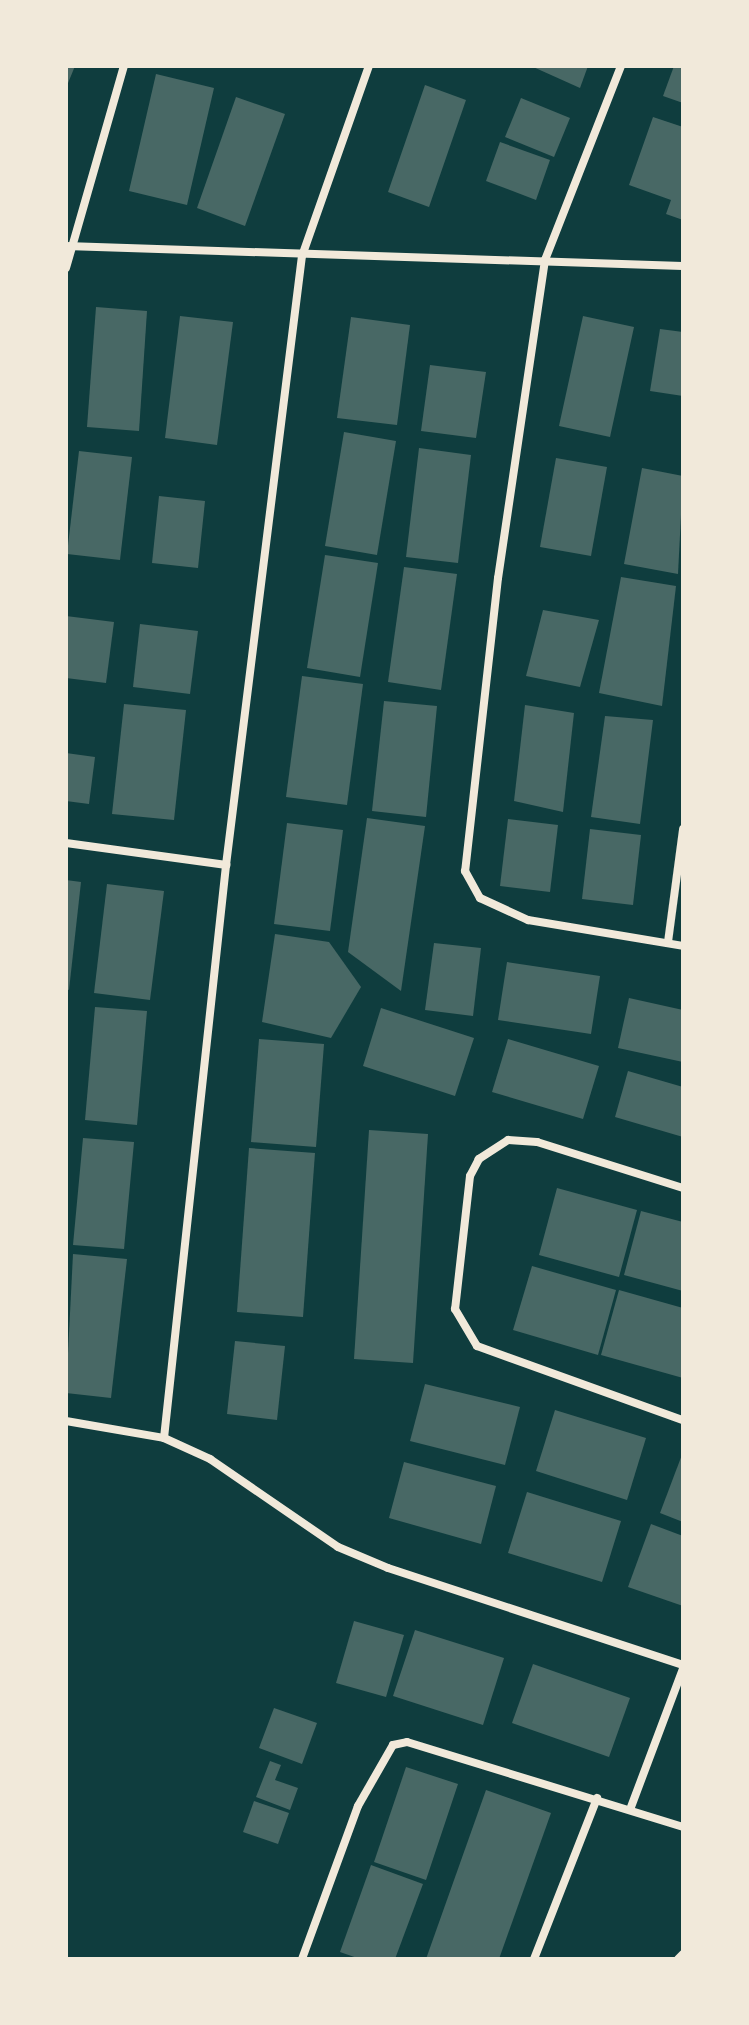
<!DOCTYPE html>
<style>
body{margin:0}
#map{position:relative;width:749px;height:2025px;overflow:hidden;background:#0f3d3e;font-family:Literata,serif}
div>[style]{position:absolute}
.building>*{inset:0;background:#486865}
.minor>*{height:8px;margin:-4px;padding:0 4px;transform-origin:4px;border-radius:4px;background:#f1e9da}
span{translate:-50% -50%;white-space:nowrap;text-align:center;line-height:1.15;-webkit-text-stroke:8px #f1e9da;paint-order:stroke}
.frame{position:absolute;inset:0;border:68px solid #f1e9da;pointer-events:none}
</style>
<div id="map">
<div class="building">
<i style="clip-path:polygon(66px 66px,75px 66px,66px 88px)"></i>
<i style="clip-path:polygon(531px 66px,588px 66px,580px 88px)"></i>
<i style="clip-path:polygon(674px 66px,683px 66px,683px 103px,663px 96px)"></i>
<i style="clip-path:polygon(156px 74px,214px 88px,187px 205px,129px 191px)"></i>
<i style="clip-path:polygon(425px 85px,466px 100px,429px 207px,388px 192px)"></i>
<i style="clip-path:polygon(236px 97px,285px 114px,245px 226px,197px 208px)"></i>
<i style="clip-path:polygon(521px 98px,570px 118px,554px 157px,505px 137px)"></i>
<i style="clip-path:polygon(653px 117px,683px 127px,683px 220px,666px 214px,671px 200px,629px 185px)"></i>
<i style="clip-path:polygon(500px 142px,550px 160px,536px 200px,486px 181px)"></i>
<i style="clip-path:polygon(96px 307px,147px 311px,139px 431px,87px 427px)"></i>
<i style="clip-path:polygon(180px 316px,233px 322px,217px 445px,165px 438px)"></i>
<i style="clip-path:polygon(583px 316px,634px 327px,610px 437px,559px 426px)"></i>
<i style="clip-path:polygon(351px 317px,410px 325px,397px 425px,337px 418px)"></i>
<i style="clip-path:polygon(660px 329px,683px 332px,683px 396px,650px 391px)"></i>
<i style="clip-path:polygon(430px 365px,486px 372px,476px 438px,421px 431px)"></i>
<i style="clip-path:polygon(344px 432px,396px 441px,377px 555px,325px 546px)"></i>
<i style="clip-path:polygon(419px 448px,471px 455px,458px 563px,406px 557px)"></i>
<i style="clip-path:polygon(79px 451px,132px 457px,120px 560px,67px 554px)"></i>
<i style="clip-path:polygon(556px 458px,607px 467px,591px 556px,540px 547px)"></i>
<i style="clip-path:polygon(642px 468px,683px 476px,678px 574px,624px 564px)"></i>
<i style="clip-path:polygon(159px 496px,205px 501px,198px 568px,152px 563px)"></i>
<i style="clip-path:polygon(325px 555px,378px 563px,360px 677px,307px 668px)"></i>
<i style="clip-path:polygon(404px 567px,457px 574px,441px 690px,388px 682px)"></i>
<i style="clip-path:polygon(621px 577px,676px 586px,662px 706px,599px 693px)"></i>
<i style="clip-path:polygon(543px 610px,599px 620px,580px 687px,526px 676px)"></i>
<i style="clip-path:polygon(66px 616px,114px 622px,106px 683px,66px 678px)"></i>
<i style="clip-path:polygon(140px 624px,198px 631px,190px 694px,133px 687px)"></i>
<i style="clip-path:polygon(302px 676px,363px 684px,347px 805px,286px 797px)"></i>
<i style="clip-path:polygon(384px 701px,437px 706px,426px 817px,372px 811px)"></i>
<i style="clip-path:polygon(124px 704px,186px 710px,174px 820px,112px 814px)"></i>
<i style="clip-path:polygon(525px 705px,574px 713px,563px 812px,514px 801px)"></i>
<i style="clip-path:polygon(605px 716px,653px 720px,640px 824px,591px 817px)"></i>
<i style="clip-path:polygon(66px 753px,95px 757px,89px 804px,66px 801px)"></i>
<i style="clip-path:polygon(367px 818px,425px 826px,401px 991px,348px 952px)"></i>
<i style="clip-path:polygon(508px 819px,558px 825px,550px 892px,500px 886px)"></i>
<i style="clip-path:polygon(287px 823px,343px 830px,330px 931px,274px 924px)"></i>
<i style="clip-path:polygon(590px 829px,641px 835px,633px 905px,582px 899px)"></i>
<i style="clip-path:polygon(66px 880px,81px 882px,69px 990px,66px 989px)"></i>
<i style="clip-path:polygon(107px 884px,164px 891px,150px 1000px,94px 993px)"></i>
<i style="clip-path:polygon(275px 934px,329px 942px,361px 987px,331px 1038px,262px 1022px)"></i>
<i style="clip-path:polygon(434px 943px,481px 948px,473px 1016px,425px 1010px)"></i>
<i style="clip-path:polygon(507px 962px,600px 976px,591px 1034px,498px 1020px)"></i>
<i style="clip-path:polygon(629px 998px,683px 1010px,683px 1062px,618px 1048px)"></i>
<i style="clip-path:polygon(95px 1007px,147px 1011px,137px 1125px,85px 1120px)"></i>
<i style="clip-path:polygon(381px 1008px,474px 1038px,455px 1096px,363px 1066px)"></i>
<i style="clip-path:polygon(259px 1039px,324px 1044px,316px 1147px,251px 1142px)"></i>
<i style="clip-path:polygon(508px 1039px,599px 1066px,583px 1119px,492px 1092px)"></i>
<i style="clip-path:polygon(628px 1071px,683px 1087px,683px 1137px,615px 1117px)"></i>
<i style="clip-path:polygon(369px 1130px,428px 1134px,413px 1363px,354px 1359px)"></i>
<i style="clip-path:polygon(83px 1138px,134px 1142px,124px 1249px,73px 1245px)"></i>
<i style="clip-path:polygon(249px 1148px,315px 1153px,303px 1317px,237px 1312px)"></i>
<i style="clip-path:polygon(557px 1188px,637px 1210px,619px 1277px,539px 1255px)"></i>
<i style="clip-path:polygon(641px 1211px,683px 1222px,683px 1291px,624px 1275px)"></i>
<i style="clip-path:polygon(73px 1254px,127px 1259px,111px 1398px,66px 1393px)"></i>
<i style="clip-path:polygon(532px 1266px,616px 1290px,598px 1355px,513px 1330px)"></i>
<i style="clip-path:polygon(619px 1290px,683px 1308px,683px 1378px,601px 1355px)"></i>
<i style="clip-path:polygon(235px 1341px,285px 1346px,277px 1420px,227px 1414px)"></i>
<i style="clip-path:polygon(425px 1384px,520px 1407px,505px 1465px,410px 1441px)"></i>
<i style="clip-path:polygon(555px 1410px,646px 1438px,627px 1500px,536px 1471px)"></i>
<i style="clip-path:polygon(683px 1452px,683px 1522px,660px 1513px)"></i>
<i style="clip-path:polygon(404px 1462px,496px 1486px,481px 1544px,389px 1518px)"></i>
<i style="clip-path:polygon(527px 1492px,621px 1521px,602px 1582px,508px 1553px)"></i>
<i style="clip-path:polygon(651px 1524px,683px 1536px,683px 1606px,628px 1587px)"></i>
<i style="clip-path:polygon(354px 1621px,404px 1635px,386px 1697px,336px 1683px)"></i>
<i style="clip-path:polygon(415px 1630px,504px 1658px,483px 1725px,393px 1696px)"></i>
<i style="clip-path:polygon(533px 1664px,630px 1698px,609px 1757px,512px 1723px)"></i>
<i style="clip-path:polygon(274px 1708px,317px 1723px,302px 1764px,259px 1748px)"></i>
<i style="clip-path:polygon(270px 1761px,281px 1765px,275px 1780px,298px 1788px,290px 1810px,256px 1797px)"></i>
<i style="clip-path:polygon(406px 1767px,458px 1784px,426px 1880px,374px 1862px)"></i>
<i style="clip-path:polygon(486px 1790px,551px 1813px,499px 1959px,426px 1959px)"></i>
<i style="clip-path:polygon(254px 1801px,289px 1813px,278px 1844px,243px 1832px)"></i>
<i style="clip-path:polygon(371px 1865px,423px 1884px,395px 1959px,360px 1959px,340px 1952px)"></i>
</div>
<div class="minor">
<i style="left:621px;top:66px;width:208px;rotate:111.4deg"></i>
<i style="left:545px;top:260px;width:321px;rotate:98.4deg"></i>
<i style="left:498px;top:578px;width:295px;rotate:96.4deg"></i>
<i style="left:465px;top:871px;width:31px;rotate:61deg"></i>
<i style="left:480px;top:898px;width:53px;rotate:24.6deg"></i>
<i style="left:528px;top:920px;width:157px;rotate:9.5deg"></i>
<i style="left:66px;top:246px;width:617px;rotate:1.86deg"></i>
<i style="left:66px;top:268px;width:210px;rotate:-74deg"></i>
<i style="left:66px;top:843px;width:162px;rotate:7.8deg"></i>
<i style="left:668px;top:942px;width:114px;rotate:-82.4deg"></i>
<i style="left:683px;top:1188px;width:153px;rotate:-162.5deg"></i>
<i style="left:537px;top:1142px;width:29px;rotate:-176deg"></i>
<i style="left:508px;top:1140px;width:35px;rotate:147deg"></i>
<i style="left:479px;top:1159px;width:19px;rotate:118deg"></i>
<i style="left:470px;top:1176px;width:134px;rotate:96.4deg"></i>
<i style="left:455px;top:1309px;width:43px;rotate:59.3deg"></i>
<i style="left:477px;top:1346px;width:219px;rotate:19.8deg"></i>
<i style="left:66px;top:1421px;width:99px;rotate:9.8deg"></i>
<i style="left:164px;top:1438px;width:51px;rotate:24.5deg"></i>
<i style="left:210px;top:1459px;width:155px;rotate:34.5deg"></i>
<i style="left:338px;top:1547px;width:54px;rotate:22.8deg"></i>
<i style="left:388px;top:1568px;width:311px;rotate:18.2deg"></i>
<i style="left:164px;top:1438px;width:576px;rotate:-83.82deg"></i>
<i style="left:226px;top:865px;width:614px;rotate:-82.89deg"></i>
<i style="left:302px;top:256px;width:201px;rotate:-70.6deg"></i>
<i style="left:631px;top:1807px;width:147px;rotate:-69.4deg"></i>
<i style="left:302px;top:1959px;width:163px;rotate:-69.9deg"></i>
<i style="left:358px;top:1806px;width:70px;rotate:-60.2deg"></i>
<i style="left:393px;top:1745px;width:14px;rotate:-12deg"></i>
<i style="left:407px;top:1742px;width:289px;rotate:17.1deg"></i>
<i style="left:534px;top:1959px;width:173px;rotate:-68.6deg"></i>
<i style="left:678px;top:1959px;width:7px;rotate:-45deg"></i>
</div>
<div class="frame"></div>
</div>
